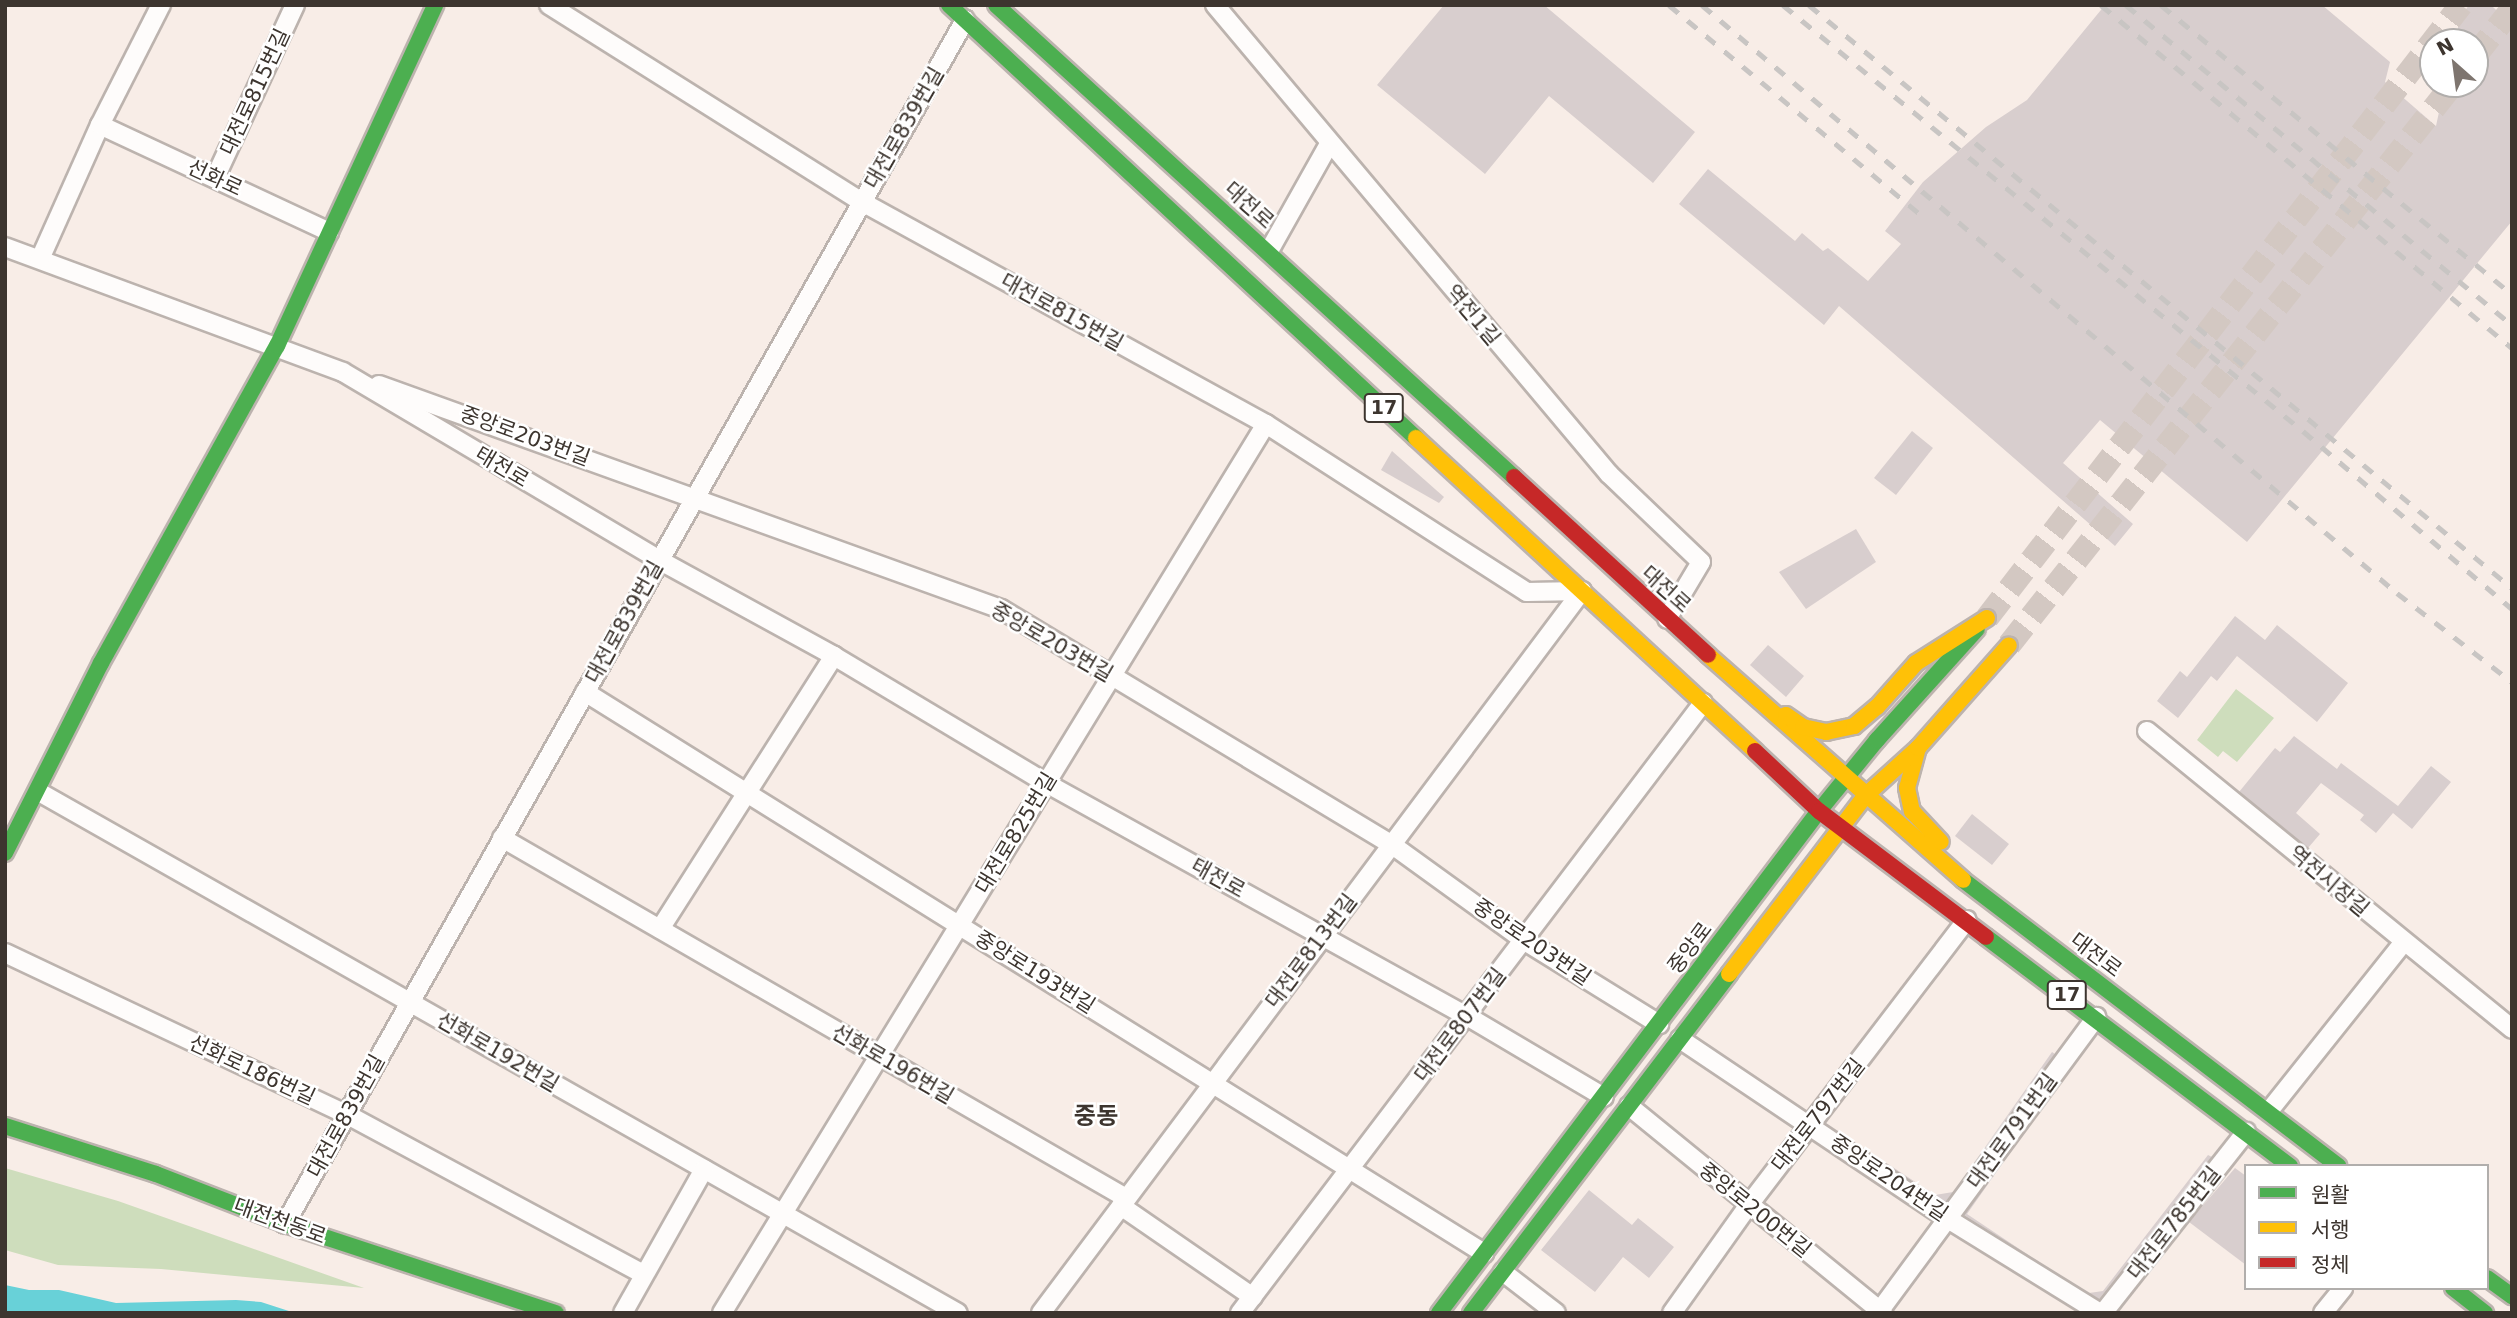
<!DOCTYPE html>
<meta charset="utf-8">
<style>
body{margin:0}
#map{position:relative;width:2517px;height:1318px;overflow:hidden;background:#f8ede7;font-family:"DejaVu Sans","Noto Sans KR",sans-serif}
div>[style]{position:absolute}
.green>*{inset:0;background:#ceddbc}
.water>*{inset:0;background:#68d1d8}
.building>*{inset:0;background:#d8cece}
.secondary-tunnel>*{height:24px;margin-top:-12px;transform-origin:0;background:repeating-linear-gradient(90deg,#d3c8c2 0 24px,transparent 0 36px)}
.roads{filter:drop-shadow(2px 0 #bcb3ae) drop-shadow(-2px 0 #bcb3ae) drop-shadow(0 2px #bcb3ae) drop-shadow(0 -2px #bcb3ae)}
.street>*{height:18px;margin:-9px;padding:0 9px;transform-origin:9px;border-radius:9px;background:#fefcfb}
.fast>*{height:16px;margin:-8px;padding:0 8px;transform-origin:8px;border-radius:8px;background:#4caf50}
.slow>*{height:16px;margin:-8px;padding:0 8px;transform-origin:8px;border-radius:8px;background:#ffc107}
.jam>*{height:16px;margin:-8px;padding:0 8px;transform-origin:8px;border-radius:8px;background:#c62828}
.rail>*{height:5px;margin-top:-2.5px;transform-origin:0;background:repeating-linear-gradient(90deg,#c8c5c3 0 12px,transparent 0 24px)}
span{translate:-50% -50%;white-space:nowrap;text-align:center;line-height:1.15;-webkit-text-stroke:5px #fff;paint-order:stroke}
.shield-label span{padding:2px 5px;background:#fff;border:2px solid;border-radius:5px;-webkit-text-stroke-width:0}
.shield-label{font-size:19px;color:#3d352f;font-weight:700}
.street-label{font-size:21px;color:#3d352f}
.quarter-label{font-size:24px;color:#3d352f;font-weight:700}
.frame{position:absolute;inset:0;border:7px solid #3d352f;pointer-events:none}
.legend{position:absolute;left:2244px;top:1164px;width:245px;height:126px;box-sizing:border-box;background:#fff;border:2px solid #b1aeac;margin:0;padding:9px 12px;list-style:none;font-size:21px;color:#3d352f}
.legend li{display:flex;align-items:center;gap:14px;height:35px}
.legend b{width:35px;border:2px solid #b1aeac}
.north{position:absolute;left:2419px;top:28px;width:70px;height:70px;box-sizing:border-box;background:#fff;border:2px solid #b1aeac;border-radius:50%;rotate:332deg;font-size:19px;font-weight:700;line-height:28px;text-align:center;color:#3d352f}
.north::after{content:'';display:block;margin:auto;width:24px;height:32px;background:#7e756f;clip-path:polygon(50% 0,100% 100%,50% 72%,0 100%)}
</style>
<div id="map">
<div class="green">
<i style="clip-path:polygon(2236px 689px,2274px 718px,2237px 762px,2223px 751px,2218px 757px,2197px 740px)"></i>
<i style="clip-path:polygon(5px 1168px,118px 1201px,364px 1288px,161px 1269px,58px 1265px,5px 1250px)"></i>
</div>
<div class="water">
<i style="clip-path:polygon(5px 1285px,29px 1290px,59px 1290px,116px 1303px,236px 1300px,261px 1302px,295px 1313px,5px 1313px)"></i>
</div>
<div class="building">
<i style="clip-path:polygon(1444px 5px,1544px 5px,1695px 132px,1653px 183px,1549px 96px,1485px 174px,1377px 85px)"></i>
<i style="clip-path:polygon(2105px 5px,2322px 5px,2390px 62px,2385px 82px,2436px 126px,2445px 84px,2475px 84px,2475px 42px,2455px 42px,2460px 18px,2469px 5px,2493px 7px,2512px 25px,2512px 221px,2247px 542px,2100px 420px,2063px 463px,2133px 524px,2115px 546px,1839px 306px,1824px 325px,1679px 204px,1708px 169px,1795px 241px,1802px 233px,1823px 251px,1828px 248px,1868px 281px,1901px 244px,1885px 231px,1923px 182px,1986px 127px,2027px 100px)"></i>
<i style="clip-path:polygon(1912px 431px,1933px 448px,1896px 495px,1874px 478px)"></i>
<i style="clip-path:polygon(1392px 451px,1444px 497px,1439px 503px,1381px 470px)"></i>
<i style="clip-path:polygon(1856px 529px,1876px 562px,1806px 609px,1779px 572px)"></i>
<i style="clip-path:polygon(2235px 616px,2265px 640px,2277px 625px,2348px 683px,2317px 722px,2237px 656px,2217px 681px,2211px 676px,2178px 718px,2157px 701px,2180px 671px,2187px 677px)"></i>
<i style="clip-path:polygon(1768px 645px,1804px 676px,1786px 697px,1750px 665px)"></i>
<i style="clip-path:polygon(2294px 736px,2337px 769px,2341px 763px,2398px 806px,2431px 766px,2451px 782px,2412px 829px,2393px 813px,2376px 833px,2360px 820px,2364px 815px,2321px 783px,2296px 813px,2320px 834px,2308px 848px,2239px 792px,2275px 748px,2280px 752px)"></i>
<i style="clip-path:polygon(1972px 814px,2009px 844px,1992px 865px,1955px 836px)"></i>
<i style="clip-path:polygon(2052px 1052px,2055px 1054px,1962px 1180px)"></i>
<i style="clip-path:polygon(1826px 1123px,1935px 1195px,1953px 1192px,1945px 1203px)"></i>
<i style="clip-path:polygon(2012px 1150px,1967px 1214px,2045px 1266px,1964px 1215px)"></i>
<i style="clip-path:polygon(2208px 1155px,2212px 1157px,2099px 1299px,2089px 1293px,2103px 1291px)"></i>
<i style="clip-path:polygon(2235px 1168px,2246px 1176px,2246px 1265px,2189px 1222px)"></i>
<i style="clip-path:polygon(1589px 1190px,1632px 1225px,1638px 1218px,1674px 1247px,1649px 1278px,1623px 1257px,1595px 1292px,1541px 1250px)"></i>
</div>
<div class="secondary-tunnel">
<i style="left:2475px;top:56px;width:60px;rotate:-51.8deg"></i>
<i style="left:1987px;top:618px;width:775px;rotate:-52.29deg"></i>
<i style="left:2009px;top:645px;width:715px;rotate:-51.64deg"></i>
</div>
<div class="roads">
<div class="street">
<i style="left:549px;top:5px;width:370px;rotate:32.2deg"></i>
<i style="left:862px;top:202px;width:461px;rotate:28.8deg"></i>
<i style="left:1266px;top:424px;width:310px;rotate:32.8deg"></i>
<i style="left:1527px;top:592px;width:55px;rotate:-1deg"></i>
<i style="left:1215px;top:5px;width:613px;rotate:49.97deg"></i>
<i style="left:1609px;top:474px;width:127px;rotate:43.7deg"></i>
<i style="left:1701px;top:562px;width:66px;rotate:120.8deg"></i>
<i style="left:100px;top:125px;width:253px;rotate:25deg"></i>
<i style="left:215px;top:178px;width:191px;rotate:-65.2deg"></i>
<i style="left:5px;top:247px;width:360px;rotate:20.3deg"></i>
<i style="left:343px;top:372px;width:368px;rotate:30.7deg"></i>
<i style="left:659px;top:560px;width:200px;rotate:28.7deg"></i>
<i style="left:834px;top:656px;width:247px;rotate:30.9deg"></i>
<i style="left:1046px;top:783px;width:481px;rotate:29deg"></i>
<i style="left:1467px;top:1016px;width:159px;rotate:30.6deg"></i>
<i style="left:1269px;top:251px;width:123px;rotate:-60.7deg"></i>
<i style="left:40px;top:259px;width:147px;rotate:-65.9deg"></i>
<i style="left:100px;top:125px;width:135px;rotate:-63.1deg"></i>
<i style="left:379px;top:385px;width:661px;rotate:19.81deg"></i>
<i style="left:1001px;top:609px;width:455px;rotate:31.1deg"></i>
<i style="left:1391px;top:844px;width:165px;rotate:35.9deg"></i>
<i style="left:1525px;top:941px;width:158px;rotate:31.8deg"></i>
<i style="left:585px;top:692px;width:1060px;rotate:31.97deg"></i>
<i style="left:2147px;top:731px;width:471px;rotate:39.2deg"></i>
<i style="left:39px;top:792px;width:1056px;rotate:29.55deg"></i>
<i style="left:502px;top:838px;width:720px;rotate:29.98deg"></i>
<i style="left:660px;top:929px;width:324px;rotate:-57.5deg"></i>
<i style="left:5px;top:953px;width:377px;rotate:25.3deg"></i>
<i style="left:346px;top:1114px;width:337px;rotate:28.3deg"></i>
<i style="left:1680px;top:1039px;width:323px;rotate:33.9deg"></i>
<i style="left:1948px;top:1219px;width:179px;rotate:31.7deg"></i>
<i style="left:1629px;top:1106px;width:328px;rotate:39.2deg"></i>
<i style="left:2269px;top:1111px;width:215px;rotate:-51.4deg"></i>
<i style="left:1121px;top:1206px;width:160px;rotate:34.6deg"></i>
<i style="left:285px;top:1224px;width:1383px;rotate:-60.54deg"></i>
<i style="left:1503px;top:1272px;width:67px;rotate:37.7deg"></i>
<i style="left:623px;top:1313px;width:165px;rotate:-60.6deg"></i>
<i style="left:722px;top:1313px;width:1042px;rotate:-58.54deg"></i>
<i style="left:1041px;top:1313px;width:902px;rotate:-53.16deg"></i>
<i style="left:1240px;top:1313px;width:766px;rotate:-52.8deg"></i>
<i style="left:1672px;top:1313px;width:131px;rotate:-54.6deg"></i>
<i style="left:1748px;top:1206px;width:360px;rotate:-52.6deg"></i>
<i style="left:1878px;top:1313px;width:368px;rotate:-53.6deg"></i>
<i style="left:2103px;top:1313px;width:231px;rotate:-51.7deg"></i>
<i style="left:2323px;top:1313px;width:32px;rotate:-51deg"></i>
</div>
<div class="fast">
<i style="left:949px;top:5px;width:637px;rotate:42.84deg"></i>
<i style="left:996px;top:5px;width:701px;rotate:42.34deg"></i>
<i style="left:5px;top:853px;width:213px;rotate:-63.2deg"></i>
<i style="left:101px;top:663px;width:363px;rotate:-61deg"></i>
<i style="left:277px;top:346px;width:376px;rotate:-65.1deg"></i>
<i style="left:1963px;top:880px;width:472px;rotate:37.3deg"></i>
<i style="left:1986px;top:937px;width:381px;rotate:37deg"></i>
<i style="left:5px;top:1126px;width:158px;rotate:17.6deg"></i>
<i style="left:156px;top:1174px;width:138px;rotate:21.2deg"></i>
<i style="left:285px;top:1224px;width:285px;rotate:18.2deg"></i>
<i style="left:2487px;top:1278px;width:31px;rotate:36deg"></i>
<i style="left:2453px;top:1288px;width:41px;rotate:38deg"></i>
<i style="left:1439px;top:1313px;width:630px;rotate:-52.88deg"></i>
<i style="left:1819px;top:811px;width:92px;rotate:-50.8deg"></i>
<i style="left:1877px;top:740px;width:149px;rotate:-48deg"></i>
<i style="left:1471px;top:1313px;width:426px;rotate:-52.7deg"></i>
</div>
<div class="slow">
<i style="left:1416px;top:438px;width:461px;rotate:42.7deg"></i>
<i style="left:1708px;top:655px;width:340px;rotate:41.4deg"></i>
<i style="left:1786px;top:715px;width:21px;rotate:35deg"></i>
<i style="left:1803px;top:727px;width:24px;rotate:12deg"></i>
<i style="left:1826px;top:732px;width:29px;rotate:-12deg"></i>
<i style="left:1854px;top:726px;width:30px;rotate:-40deg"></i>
<i style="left:1877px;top:707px;width:59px;rotate:-48.4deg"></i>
<i style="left:1916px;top:663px;width:84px;rotate:-32.4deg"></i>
<i style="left:1918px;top:748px;width:41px;rotate:105.4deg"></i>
<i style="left:1907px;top:788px;width:24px;rotate:78deg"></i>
<i style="left:1912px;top:811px;width:42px;rotate:46.9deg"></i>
<i style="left:1729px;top:974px;width:224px;rotate:-52.6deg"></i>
<i style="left:1865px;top:796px;width:72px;rotate:-42.2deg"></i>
<i style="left:1918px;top:748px;width:137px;rotate:-48.5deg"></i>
</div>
<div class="jam">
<i style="left:1514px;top:477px;width:263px;rotate:42.5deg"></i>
<i style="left:1755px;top:751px;width:88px;rotate:43.2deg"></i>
<i style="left:1819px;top:811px;width:209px;rotate:37deg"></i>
</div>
</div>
<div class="rail">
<i style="left:1669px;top:5px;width:329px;rotate:39.8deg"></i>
<i style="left:1702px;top:5px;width:910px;rotate:40.23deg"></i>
<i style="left:2397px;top:593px;width:145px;rotate:37.7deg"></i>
<i style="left:1783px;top:5px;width:672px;rotate:39.33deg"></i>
<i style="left:2303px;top:431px;width:275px;rotate:40.4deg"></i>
<i style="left:1809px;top:5px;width:913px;rotate:39.67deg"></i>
<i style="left:2101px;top:5px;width:535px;rotate:39.85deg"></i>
<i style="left:2126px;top:5px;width:501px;rotate:39.66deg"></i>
<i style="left:2161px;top:5px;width:455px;rotate:39.5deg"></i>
</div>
<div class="shield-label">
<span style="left:1384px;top:408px">17</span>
<span style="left:2067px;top:995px">17</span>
</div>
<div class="street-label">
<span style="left:255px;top:92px;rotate:-65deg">대전로815번길</span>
<span style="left:904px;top:128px;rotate:-60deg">대전로839번길</span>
<span style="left:215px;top:178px;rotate:25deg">선화로</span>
<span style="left:1249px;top:205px;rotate:42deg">대전로</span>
<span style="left:1062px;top:312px;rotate:29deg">대전로815번길</span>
<span style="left:1473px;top:315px;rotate:50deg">역전1길</span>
<span style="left:525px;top:436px;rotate:20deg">중앙로203번길</span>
<span style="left:502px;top:467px;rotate:31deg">태전로</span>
<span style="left:1666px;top:589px;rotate:42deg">대전로</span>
<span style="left:624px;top:622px;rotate:-61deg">대전로839번길</span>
<span style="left:1052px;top:642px;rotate:30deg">중앙로203번길</span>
<span style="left:1016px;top:833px;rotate:-59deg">대전로825번길</span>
<span style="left:1218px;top:878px;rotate:29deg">태전로</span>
<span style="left:2329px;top:881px;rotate:40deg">역전시장길</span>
<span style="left:1532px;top:942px;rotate:34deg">중앙로203번길</span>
<span style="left:1690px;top:948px;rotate:-53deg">중앙로</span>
<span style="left:1311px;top:951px;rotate:-53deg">대전로813번길</span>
<span style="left:2096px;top:955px;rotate:37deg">대전로</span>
<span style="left:1035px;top:972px;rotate:32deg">중앙로193번길</span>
<span style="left:1460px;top:1025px;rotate:-53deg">대전로807번길</span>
<span style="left:498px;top:1052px;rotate:30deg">선화로192번길</span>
<span style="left:893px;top:1064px;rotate:30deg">선화로196번길</span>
<span style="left:252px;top:1070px;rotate:25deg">선화로186번길</span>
<span style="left:1818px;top:1115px;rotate:-52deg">대전로797번길</span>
<span style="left:346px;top:1116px;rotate:-61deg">대전로839번길</span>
<span style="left:2012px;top:1131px;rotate:-54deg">대전로791번길</span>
<span style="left:1889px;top:1178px;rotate:34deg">중앙로204번길</span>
<span style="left:1755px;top:1210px;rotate:39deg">중앙로200번길</span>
<span style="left:280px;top:1221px;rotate:20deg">대전천동로</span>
<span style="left:2174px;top:1223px;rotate:-52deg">대전로785번길</span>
</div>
<div class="quarter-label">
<span style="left:1096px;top:1117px">중동</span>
</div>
<div class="frame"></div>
<ul class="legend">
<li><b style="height:9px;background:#4caf50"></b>원활</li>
<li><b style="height:9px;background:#ffc107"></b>서행</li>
<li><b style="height:9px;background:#c62828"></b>정체</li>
</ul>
<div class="north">N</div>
</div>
